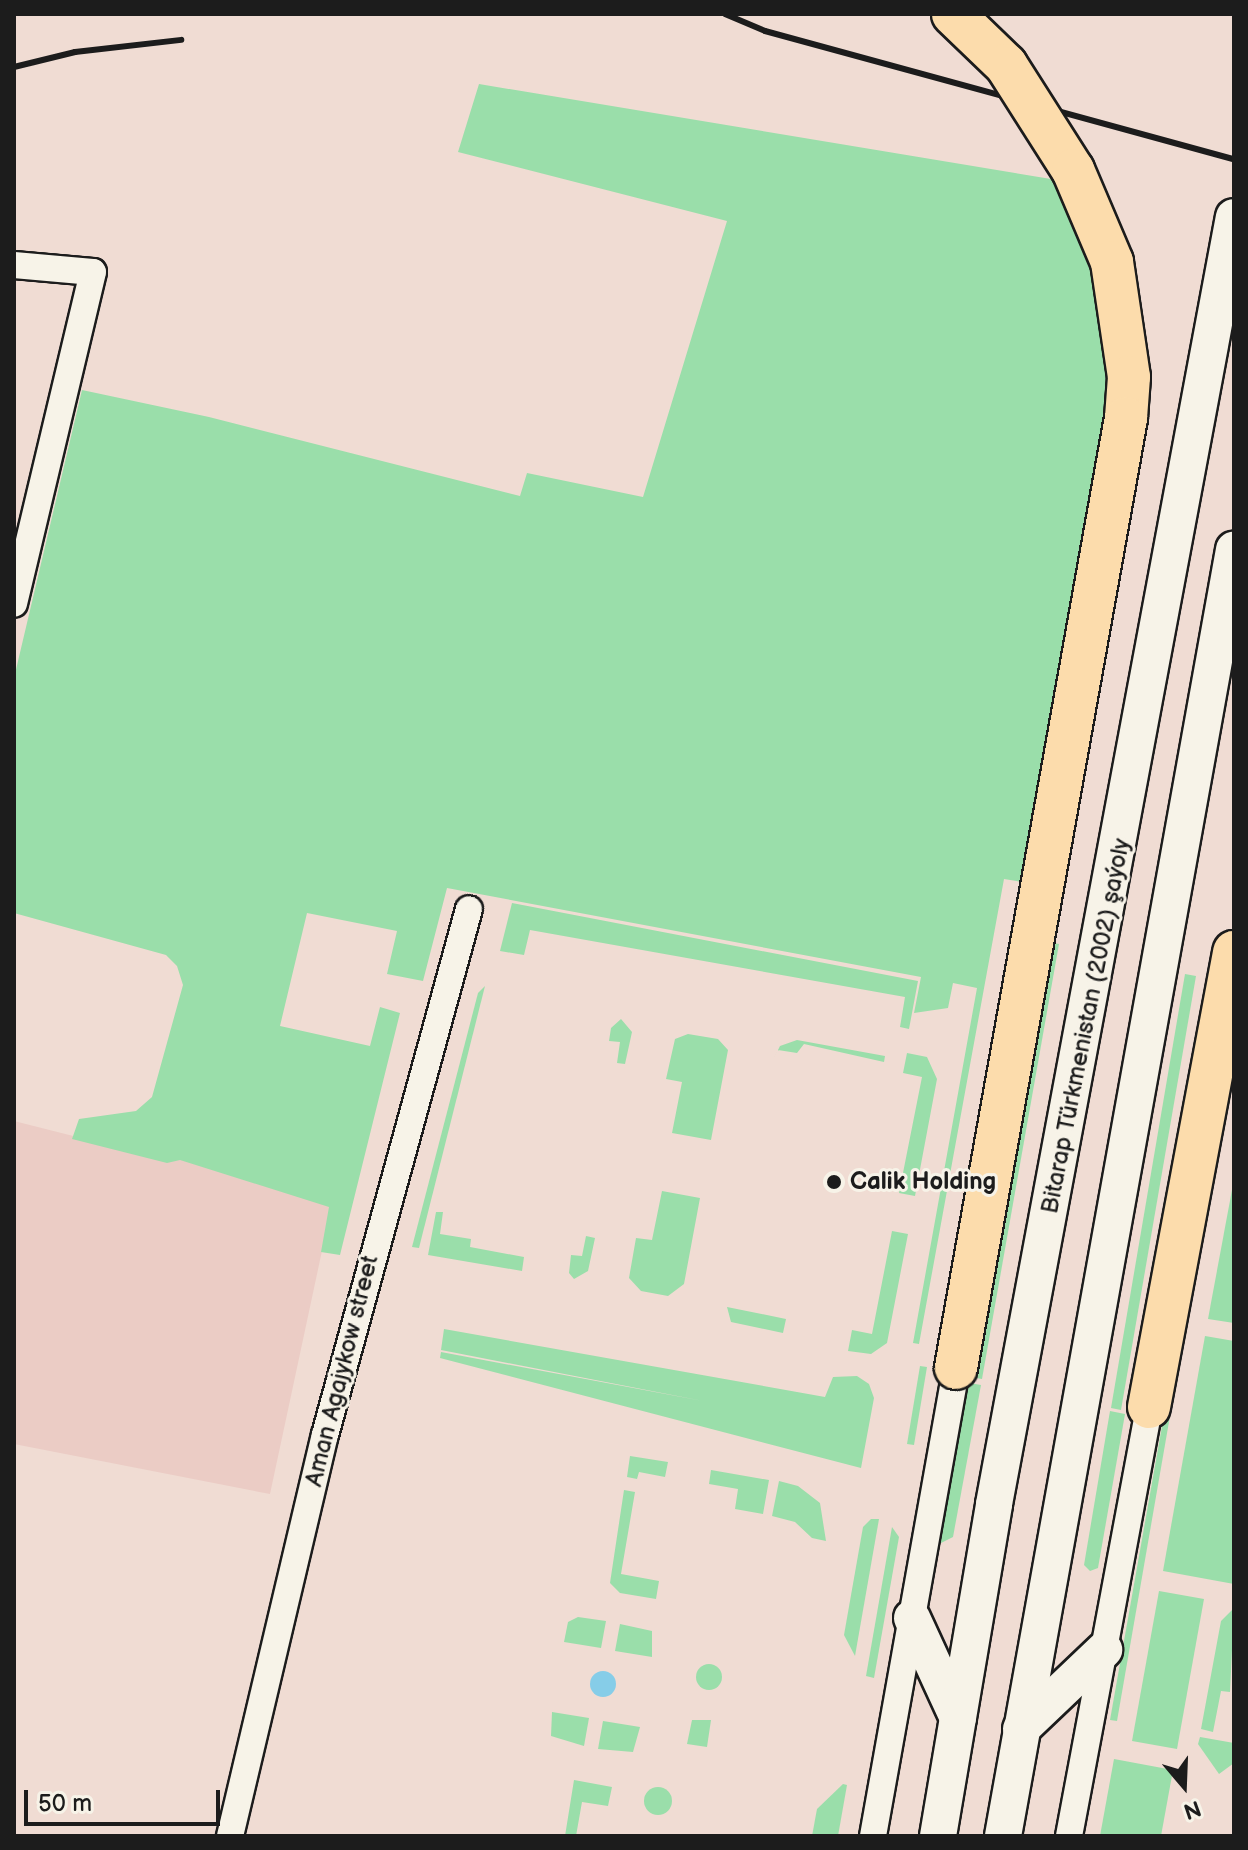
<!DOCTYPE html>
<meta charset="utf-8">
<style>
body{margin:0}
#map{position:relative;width:1248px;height:1850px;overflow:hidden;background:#f0dcd3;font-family:"Balsamiq Sans",sans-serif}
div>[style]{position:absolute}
.built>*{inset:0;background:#ebccc5}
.green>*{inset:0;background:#9adeaa}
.round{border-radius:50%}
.water>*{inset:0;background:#86cde8}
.roads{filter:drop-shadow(2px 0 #1c1c1c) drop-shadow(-2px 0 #1c1c1c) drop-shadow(0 2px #1c1c1c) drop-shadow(0 -2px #1c1c1c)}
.minor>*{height:26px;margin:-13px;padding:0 13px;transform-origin:13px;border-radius:13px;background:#f7f3e8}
.secondary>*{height:36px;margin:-18px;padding:0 18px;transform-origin:18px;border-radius:18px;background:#f7f3e8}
.trunk>*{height:42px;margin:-21px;padding:0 21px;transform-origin:21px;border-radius:21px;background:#fcdcac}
.rail>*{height:6px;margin:-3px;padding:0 3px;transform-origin:3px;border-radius:3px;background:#1c1c1c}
.bridges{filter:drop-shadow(2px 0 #1c1c1c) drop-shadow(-2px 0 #1c1c1c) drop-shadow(0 2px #1c1c1c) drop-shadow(0 -2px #1c1c1c)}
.trunk-bridge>*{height:42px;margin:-21px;padding:0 21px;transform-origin:21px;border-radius:21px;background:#fcdcac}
.dots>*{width:22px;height:22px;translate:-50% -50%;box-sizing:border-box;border:4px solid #f7f3e8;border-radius:50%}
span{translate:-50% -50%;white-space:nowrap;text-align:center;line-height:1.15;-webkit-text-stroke:6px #f7f3e8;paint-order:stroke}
.street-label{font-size:24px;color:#1c1c1c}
.poi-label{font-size:24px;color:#1c1c1c;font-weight:700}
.left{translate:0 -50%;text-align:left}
.frame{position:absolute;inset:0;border:16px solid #1c1c1c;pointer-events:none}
.north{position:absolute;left:1144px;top:1746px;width:80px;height:80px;-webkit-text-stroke:6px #f7f3e8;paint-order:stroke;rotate:161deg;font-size:22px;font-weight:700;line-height:32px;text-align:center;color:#1c1c1c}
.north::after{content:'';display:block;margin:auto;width:28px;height:36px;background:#1c1c1c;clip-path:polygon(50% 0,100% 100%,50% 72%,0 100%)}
.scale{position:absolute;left:24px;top:1790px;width:196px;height:36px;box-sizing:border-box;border:4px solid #1c1c1c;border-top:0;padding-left:10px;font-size:24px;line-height:28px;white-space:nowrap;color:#1c1c1c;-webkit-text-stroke:6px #f7f3e8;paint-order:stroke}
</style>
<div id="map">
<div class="built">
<i style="clip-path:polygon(14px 1121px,168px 1160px,180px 1158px,332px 1204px,270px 1494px,14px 1444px)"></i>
</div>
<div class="green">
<i style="clip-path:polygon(479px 84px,1063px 181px,1090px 247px,1109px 380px,1107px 420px,1022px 882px,1004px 879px,919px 1344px,913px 1343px,977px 988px,953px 983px,948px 1008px,914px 1013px,921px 977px,447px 888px,423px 981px,387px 974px,397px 931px,307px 913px,280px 1026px,370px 1046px,380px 1007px,400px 1013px,340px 1255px,321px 1252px,329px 1207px,180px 1160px,167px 1163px,72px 1139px,79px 1119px,136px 1111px,152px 1097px,183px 985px,177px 966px,166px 955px,14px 913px,14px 678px,82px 390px,209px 417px,520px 496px,527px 473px,643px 497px,727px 221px,458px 152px)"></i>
<i style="clip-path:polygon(512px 903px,918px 981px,909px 1029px,900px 1027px,905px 997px,530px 930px,524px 955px,500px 951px)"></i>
<i style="clip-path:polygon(1043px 941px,1059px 944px,982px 1379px,965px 1376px)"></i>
<i style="clip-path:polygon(1185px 974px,1196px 976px,1121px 1410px,1111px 1408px)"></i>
<i style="clip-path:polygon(485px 986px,419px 1248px,412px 1247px,478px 993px)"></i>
<i style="clip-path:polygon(621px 1019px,632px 1032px,625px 1064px,617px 1063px,620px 1042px,609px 1041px,611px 1028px)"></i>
<i style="clip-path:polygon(688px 1034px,718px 1039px,728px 1050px,711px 1140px,672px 1133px,682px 1082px,666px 1079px,675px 1039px)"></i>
<i style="clip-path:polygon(797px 1040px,885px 1056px,884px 1062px,804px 1044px,797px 1053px,778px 1050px,774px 1058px,780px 1046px)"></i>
<i style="clip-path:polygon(907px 1053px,927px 1057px,937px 1079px,915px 1196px,899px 1193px,922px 1077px,903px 1073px)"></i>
<i style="clip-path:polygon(1234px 1179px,1234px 1323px,1208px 1319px)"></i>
<i style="clip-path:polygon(662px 1191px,700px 1198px,684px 1284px,668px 1296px,641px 1291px,629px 1278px,636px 1238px,652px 1240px)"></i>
<i style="clip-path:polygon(436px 1212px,443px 1212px,440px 1234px,471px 1239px,470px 1247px,524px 1257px,522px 1271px,428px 1255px)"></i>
<i style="clip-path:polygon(892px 1231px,908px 1234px,887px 1343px,871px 1354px,848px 1351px,852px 1330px,872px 1334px)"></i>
<i style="clip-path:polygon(586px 1236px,595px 1238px,588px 1271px,574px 1279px,569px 1273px,571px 1255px,582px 1256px)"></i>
<i style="clip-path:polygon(727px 1307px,786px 1319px,783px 1333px,731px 1322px)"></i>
<i style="clip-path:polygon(444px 1329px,825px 1397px,833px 1377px,857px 1376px,869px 1384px,874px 1398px,861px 1468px,440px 1358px,441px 1352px,703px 1401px,441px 1350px)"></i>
<i style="clip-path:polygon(1205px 1336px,1234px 1341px,1234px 1584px,1163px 1571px)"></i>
<i style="clip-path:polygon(920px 1366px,927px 1367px,914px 1445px,907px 1444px)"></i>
<i style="clip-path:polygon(964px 1382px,981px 1385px,953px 1537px,941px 1543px,937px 1539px)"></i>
<i style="clip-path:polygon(1110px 1411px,1125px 1414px,1098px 1568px,1090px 1571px,1084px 1565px)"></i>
<i style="clip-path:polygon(1164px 1415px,1170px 1416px,1117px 1721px,1110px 1720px)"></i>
<i style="clip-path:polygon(630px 1456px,668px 1462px,665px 1477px,639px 1472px,637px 1479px,627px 1477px)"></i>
<i style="clip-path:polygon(711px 1470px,769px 1480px,763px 1514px,735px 1509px,738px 1489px,709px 1484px)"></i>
<i style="clip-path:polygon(779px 1481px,798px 1486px,820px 1503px,826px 1541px,812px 1538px,795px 1522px,772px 1516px)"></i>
<i style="clip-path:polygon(624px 1490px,635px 1492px,621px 1574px,659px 1581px,656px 1599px,620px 1593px,610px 1583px)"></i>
<i style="clip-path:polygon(871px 1519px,879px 1519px,855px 1656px,844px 1635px,863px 1527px)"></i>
<i style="clip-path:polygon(892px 1527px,899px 1537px,874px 1678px,866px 1676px)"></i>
<i style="clip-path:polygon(1159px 1591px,1204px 1599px,1177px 1749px,1132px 1741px)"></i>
<i style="clip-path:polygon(1234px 1608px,1230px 1692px,1221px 1691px,1213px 1732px,1201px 1729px,1221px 1621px)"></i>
<i style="clip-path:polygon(578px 1617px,606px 1621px,601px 1648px,564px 1642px,568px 1622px)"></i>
<i style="clip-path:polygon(620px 1624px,652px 1631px,652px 1657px,615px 1651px)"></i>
<i class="round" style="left:696px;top:1664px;width:26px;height:26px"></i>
<i style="clip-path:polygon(552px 1712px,589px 1718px,584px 1746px,551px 1736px)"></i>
<i style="clip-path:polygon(692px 1720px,711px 1720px,707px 1747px,687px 1744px)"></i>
<i style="clip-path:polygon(603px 1721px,640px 1727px,633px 1752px,598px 1749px)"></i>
<i style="clip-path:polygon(1200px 1737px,1234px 1743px,1234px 1763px,1219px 1774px,1198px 1744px)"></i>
<i style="clip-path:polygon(1114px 1759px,1173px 1770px,1161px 1836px,1100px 1836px)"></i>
<i style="clip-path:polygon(574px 1780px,612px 1787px,608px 1806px,582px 1802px,576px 1836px,565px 1836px)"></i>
<i style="clip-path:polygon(843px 1784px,847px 1785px,838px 1836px,812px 1836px,817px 1809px)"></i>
<i class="round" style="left:644px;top:1787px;width:28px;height:28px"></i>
</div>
<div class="water">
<i class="round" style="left:590px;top:1671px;width:26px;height:26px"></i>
</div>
<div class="roads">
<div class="minor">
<i style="left:14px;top:265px;width:79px;rotate:5.1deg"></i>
<i style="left:93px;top:272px;width:341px;rotate:103.4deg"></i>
<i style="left:230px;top:1836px;width:412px;rotate:-76.7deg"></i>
<i style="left:325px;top:1435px;width:545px;rotate:-74.69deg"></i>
<i style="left:873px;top:1836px;width:475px;rotate:-79.9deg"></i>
<i style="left:1069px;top:1836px;width:436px;rotate:-79.4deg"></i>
</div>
<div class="secondary">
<i style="left:912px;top:1618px;width:110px;rotate:65.3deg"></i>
<i style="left:1021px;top:1729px;width:115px;rotate:-43.6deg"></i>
<i style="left:938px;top:1836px;width:337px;rotate:-80.4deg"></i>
<i style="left:994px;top:1504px;width:1309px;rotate:-79.44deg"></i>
<i style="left:1003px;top:1836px;width:1307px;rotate:-79.82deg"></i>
</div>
<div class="trunk">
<i style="left:1149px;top:1407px;width:463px;rotate:-79.4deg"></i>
</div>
</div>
<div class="rail">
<i style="left:725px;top:14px;width:43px;rotate:23deg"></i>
<i style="left:765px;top:31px;width:486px;rotate:15.3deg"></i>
<i style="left:14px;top:67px;width:63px;rotate:-13.8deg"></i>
<i style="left:75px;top:52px;width:107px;rotate:-6.5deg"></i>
</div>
<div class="bridges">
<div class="trunk-bridge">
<i style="left:953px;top:14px;width:74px;rotate:43.9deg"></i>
<i style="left:1006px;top:65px;width:125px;rotate:57.5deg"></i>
<i style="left:1073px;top:170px;width:100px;rotate:67deg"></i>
<i style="left:1112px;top:262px;width:116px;rotate:81.6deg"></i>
<i style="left:1129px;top:377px;width:41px;rotate:94.2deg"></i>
<i style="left:1126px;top:418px;width:965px;rotate:100.15deg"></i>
</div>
</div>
<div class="dots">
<i style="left:834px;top:1182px;background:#1c1c1c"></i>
</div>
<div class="street-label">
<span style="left:1086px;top:1026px;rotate:-79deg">Bitarap Türkmenistan (2002) şaýoly</span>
<span style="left:342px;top:1371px;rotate:-76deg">Aman Agajykow street</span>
</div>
<div class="poi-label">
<span class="left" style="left:850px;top:1182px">Calik Holding</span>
</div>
<div class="frame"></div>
<div class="north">N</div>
<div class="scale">50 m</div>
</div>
